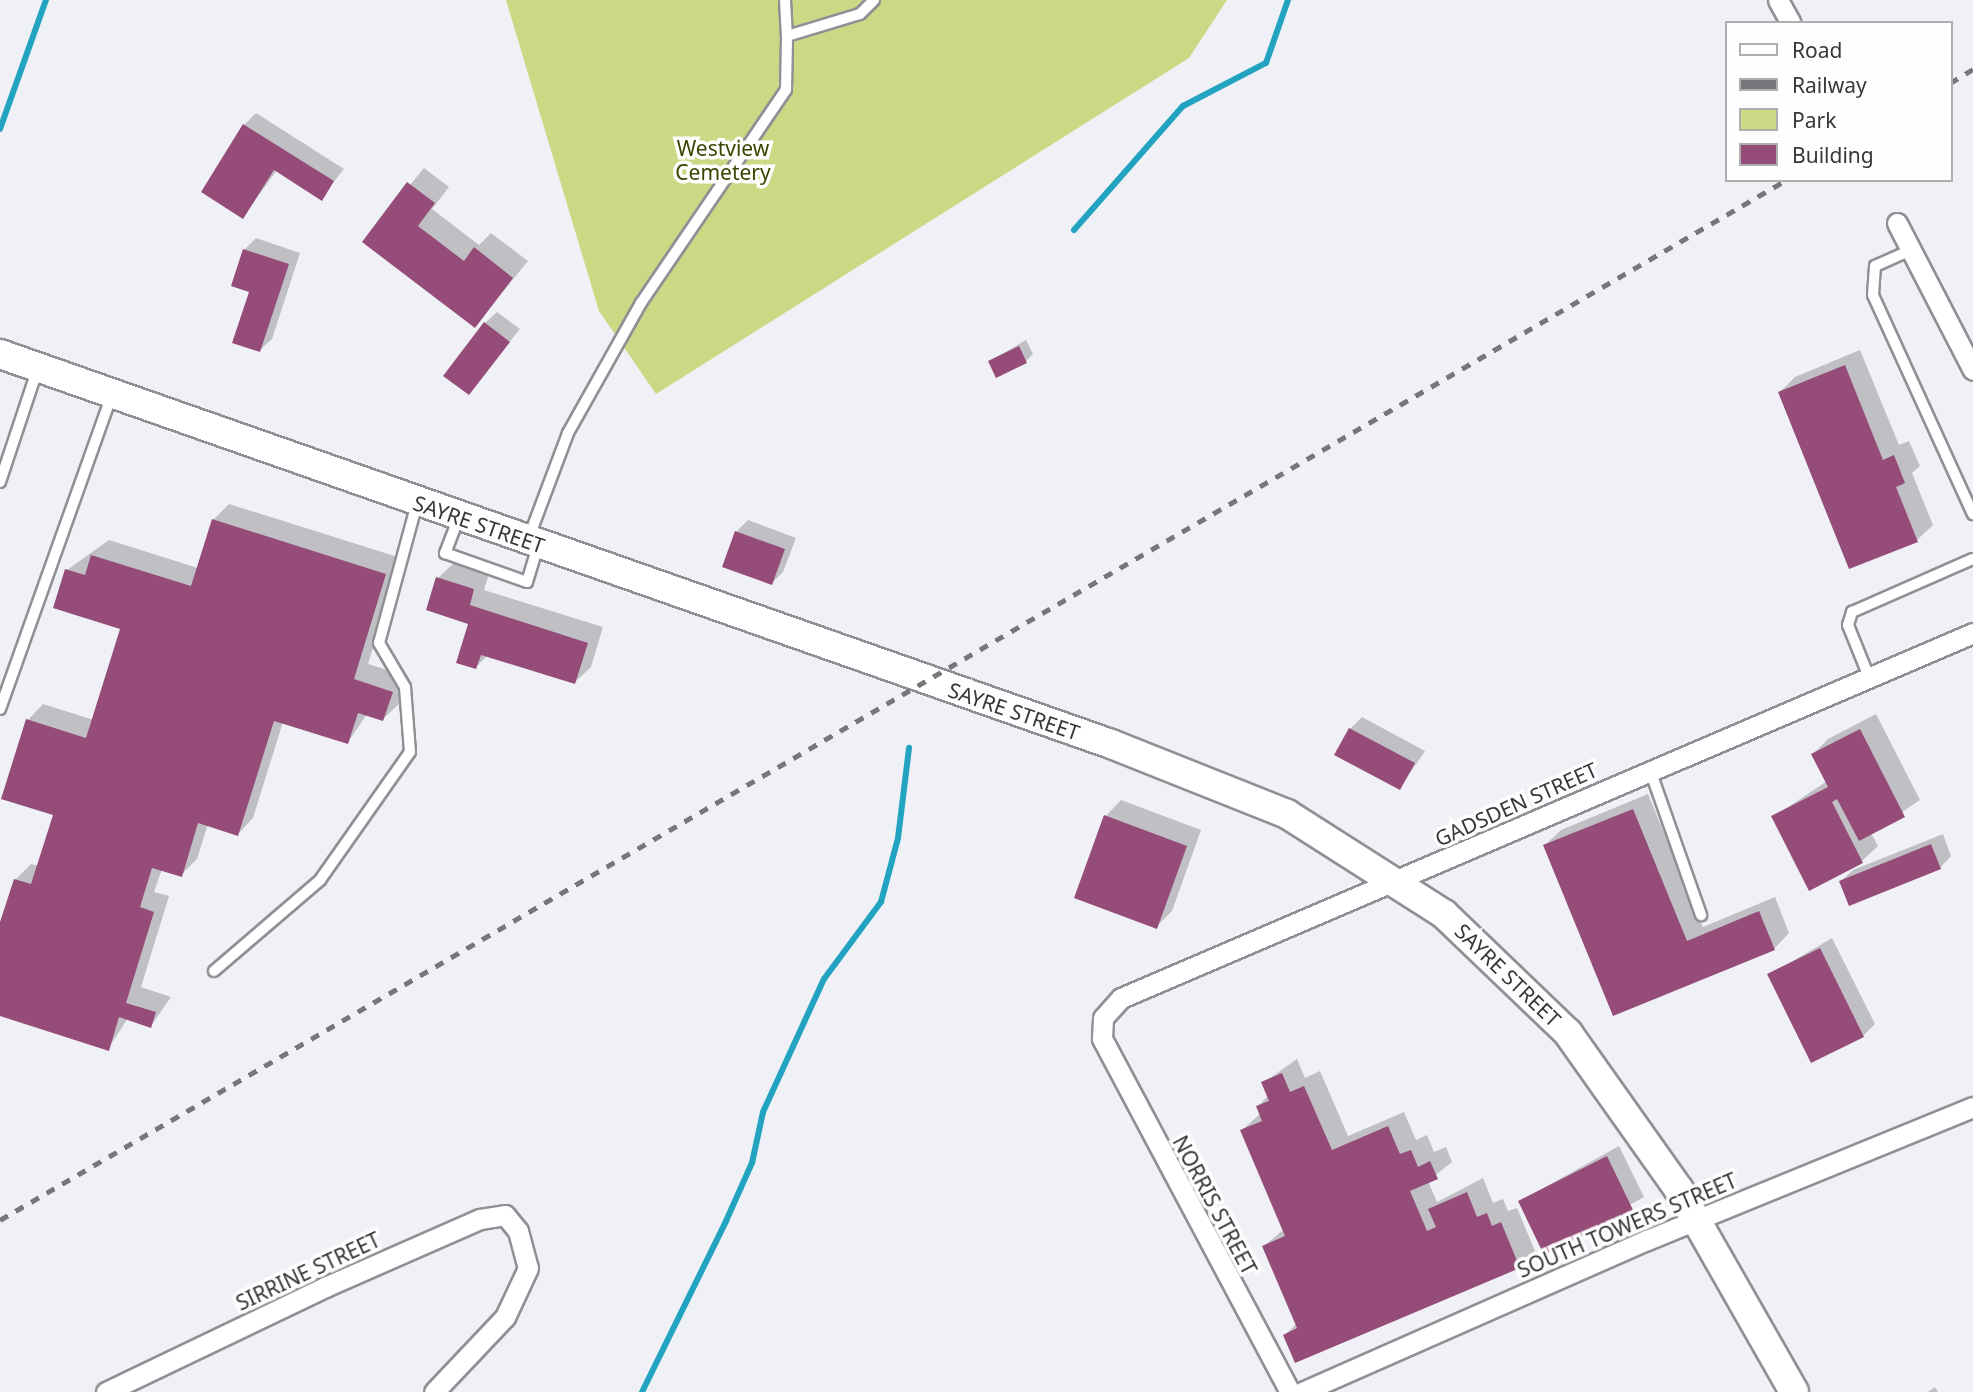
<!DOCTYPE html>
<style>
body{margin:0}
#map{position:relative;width:1973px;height:1392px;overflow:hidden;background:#f0f1f6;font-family:"Noto Sans",sans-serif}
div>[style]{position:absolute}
.green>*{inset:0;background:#cbd985}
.shadow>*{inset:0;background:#0003}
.stream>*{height:6px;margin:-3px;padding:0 3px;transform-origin:3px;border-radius:3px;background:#22a4c1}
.building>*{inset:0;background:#954c78}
.roads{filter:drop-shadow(2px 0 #8f9095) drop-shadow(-2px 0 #8f9095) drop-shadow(0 2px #8f9095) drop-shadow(0 -2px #8f9095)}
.service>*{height:10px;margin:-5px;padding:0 5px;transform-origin:5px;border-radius:5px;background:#fff}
.minor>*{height:19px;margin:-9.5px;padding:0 9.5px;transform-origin:9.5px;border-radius:9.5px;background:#fff}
.secondary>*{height:28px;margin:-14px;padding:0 14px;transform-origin:14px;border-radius:14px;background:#fff}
.rail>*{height:5px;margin-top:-2.5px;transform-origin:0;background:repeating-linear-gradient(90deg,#76777a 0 9px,transparent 0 18px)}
span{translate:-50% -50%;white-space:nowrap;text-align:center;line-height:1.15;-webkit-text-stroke:7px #fefefe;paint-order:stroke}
.park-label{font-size:21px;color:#3d4400}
.street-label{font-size:21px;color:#373739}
.legend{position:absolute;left:1725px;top:21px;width:228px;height:161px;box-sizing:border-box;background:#fefefe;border:2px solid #aeaeaf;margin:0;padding:9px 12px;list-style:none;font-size:21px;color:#373739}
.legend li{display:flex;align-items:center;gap:14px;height:35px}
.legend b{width:35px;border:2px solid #aeaeaf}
</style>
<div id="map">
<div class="green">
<i style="clip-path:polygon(506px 0,1227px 0,1189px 58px,656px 394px,599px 311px)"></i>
</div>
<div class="shadow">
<i style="clip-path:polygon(256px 113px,344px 169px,321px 198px,277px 170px,243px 217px,244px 125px)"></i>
<i style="clip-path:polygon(424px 168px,449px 187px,432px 209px,479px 245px,491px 233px,528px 261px,475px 326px,364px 241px)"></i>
<i style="clip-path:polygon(256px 238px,300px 253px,272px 339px,260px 350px,244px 250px)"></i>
<i style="clip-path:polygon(497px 312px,520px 329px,469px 393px,485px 323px)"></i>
<i style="clip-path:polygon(1026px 340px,1033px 354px,1026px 361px,990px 361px)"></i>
<i style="clip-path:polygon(1860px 350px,1899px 445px,1909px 441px,1920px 466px,1912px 473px,1933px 525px,1917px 540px,1780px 392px,1795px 377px)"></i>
<i style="clip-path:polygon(229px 504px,401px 558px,368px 664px,407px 676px,399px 704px,383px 719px,367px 714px,348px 742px,283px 722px,253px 818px,238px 834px,208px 824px,197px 859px,181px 875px,162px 869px,154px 892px,169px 896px,141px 987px,171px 997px,151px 1026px,128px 1018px,108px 1049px,0 1014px,0 928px,15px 880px,31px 864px,39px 866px,55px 814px,28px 720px,43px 704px,94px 720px,122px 628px,67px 570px,109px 540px,198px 568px,213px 520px)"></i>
<i style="clip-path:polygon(748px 520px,796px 538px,783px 572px,772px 583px,736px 532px)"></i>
<i style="clip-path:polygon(454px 563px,489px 574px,484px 590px,603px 627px,591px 667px,575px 682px,488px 655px,476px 667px,470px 622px,438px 578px)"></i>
<i style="clip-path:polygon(1876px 714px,1920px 800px,1871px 833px,1878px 846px,1862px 861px,1773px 817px,1827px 781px,1813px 754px,1828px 739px)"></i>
<i style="clip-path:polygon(1362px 717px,1425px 751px,1400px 788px,1350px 729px)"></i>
<i style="clip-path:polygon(1648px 794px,1703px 927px,1775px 897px,1789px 933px,1774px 949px,1614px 1014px,1545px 845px,1561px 830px)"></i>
<i style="clip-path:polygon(1121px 800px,1201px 830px,1172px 911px,1156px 927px,1106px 816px)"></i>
<i style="clip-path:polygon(1943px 834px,1951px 856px,1940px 868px,1841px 881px,1853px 870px)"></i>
<i style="clip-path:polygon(1832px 938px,1875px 1024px,1863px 1036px,1769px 975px)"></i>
<i style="clip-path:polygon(1297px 1059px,1305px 1078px,1320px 1071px,1348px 1136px,1404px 1112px,1416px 1140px,1427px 1135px,1434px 1152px,1446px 1147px,1452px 1162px,1428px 1181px,1437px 1202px,1483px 1178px,1493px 1203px,1503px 1199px,1508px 1211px,1517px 1208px,1535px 1251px,1519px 1266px,1285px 1335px,1297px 1323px,1264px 1246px,1284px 1229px,1242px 1130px,1261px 1113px,1258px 1106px,1268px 1096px,1263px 1083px)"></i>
<i style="clip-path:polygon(1619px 1146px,1644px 1197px,1545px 1252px,1520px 1201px)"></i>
<i style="clip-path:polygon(1935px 1387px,1938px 1392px,1928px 1392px)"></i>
</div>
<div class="stream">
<i style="left:0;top:129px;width:137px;rotate:-70.4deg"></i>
<i style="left:1074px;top:230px;width:165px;rotate:-48.7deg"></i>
<i style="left:1183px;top:106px;width:93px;rotate:-27.4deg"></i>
<i style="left:1266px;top:63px;width:67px;rotate:-70.8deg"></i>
<i style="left:642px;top:1392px;width:191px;rotate:-63.8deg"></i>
<i style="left:726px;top:1221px;width:64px;rotate:-65.9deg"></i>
<i style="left:752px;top:1163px;width:52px;rotate:-77.8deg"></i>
<i style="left:763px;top:1112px;width:146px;rotate:-65.4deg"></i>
<i style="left:824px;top:979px;width:96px;rotate:-53.5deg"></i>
<i style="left:881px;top:902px;width:66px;rotate:-75.1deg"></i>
<i style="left:898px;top:838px;width:91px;rotate:-83deg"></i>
</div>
<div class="building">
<i style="clip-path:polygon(243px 124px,334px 181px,322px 201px,274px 170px,243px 219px,201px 192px)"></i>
<i style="clip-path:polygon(407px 182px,435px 203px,418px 226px,464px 261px,474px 247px,513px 278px,475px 328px,362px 242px)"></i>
<i style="clip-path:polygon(243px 249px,289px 264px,260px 352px,232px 343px,249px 292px,231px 286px)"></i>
<i style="clip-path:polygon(484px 322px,510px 342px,469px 395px,443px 376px)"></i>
<i style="clip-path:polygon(1019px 346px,1027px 363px,996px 378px,988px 361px)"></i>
<i style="clip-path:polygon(1845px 365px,1883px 460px,1894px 455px,1905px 483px,1896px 487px,1918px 542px,1849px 569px,1778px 392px)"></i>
<i style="clip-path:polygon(212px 519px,386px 574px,354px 679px,393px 692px,383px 721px,358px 713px,348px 744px,274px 721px,238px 836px,198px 823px,182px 877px,152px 868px,140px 907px,154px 912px,126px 1003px,156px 1012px,151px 1028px,119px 1017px,109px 1051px,0 1016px,0 922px,14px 879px,31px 884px,53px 815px,1px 799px,26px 719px,86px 738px,120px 629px,53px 608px,65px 569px,85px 575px,91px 555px,191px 586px)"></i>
<i style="clip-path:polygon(735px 531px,785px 549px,772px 585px,722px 567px)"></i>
<i style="clip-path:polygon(436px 577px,474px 589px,470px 605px,588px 643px,575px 684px,481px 655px,476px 669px,456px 663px,468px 624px,426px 610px)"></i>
<i style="clip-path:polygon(1349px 728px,1415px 763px,1400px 790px,1334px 755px)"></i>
<i style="clip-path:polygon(1860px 729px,1905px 817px,1859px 841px,1837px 799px,1832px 802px,1863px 863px,1809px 891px,1771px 816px,1828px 787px,1811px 754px)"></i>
<i style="clip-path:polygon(1633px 809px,1687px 941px,1759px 911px,1775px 950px,1613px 1016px,1543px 845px)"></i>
<i style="clip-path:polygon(1104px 815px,1187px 846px,1157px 929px,1074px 898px)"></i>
<i style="clip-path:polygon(1931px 844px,1941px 869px,1849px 906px,1839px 881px)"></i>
<i style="clip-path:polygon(1820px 948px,1864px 1037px,1811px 1063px,1767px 974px)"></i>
<i style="clip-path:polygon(1282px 1073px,1290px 1092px,1304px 1086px,1332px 1150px,1388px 1126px,1400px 1154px,1411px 1150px,1418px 1167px,1430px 1161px,1438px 1179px,1410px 1191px,1427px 1231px,1436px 1227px,1428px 1209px,1467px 1192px,1477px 1217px,1487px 1213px,1492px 1226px,1501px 1222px,1520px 1268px,1295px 1363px,1283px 1335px,1297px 1328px,1262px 1246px,1285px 1236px,1240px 1130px,1262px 1121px,1256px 1106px,1269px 1101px,1261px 1082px)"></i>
<i style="clip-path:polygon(1607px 1156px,1633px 1210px,1544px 1255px,1518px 1201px)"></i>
</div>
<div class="roads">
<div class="service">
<i style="left:785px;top:0;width:36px;rotate:87deg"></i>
<i style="left:1911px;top:250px;width:39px;rotate:156deg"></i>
<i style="left:1875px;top:266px;width:29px;rotate:94deg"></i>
<i style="left:1873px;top:295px;width:241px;rotate:65.5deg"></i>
<i style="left:0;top:482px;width:120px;rotate:-71.6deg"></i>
<i style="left:459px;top:517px;width:39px;rotate:111deg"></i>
<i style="left:445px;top:553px;width:87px;rotate:19.5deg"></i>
<i style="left:527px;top:582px;width:38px;rotate:-73deg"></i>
<i style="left:529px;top:537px;width:111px;rotate:-69.4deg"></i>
<i style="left:568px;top:433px;width:149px;rotate:-60.7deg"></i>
<i style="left:641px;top:303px;width:258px;rotate:-55.8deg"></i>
<i style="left:786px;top:90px;width:54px;rotate:-88.9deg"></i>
<i style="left:787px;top:36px;width:76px;rotate:-16.8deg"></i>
<i style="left:860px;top:14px;width:20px;rotate:-45deg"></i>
<i style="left:1869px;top:677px;width:56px;rotate:-112deg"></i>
<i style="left:1848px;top:625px;width:14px;rotate:-73deg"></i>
<i style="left:1852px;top:612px;width:132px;rotate:-23.7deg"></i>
<i style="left:0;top:709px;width:334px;rotate:-70.4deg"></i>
<i style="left:1650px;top:770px;width:154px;rotate:70.6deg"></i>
<i style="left:214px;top:971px;width:140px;rotate:-40.6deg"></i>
<i style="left:320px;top:880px;width:156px;rotate:-54.9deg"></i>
<i style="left:410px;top:752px;width:65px;rotate:-94.4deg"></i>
<i style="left:405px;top:687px;width:51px;rotate:-120.6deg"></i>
<i style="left:379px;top:643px;width:145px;rotate:-74.8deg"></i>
</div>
<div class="minor">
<i style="left:1778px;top:0;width:26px;rotate:61deg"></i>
<i style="left:1897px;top:223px;width:165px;rotate:62.7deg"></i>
<i style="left:106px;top:1392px;width:243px;rotate:-25.6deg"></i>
<i style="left:325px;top:1287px;width:169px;rotate:-23.7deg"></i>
<i style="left:480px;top:1219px;width:25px;rotate:-9deg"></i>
<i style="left:505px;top:1215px;width:21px;rotate:51deg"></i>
<i style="left:518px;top:1231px;width:38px;rotate:75deg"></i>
<i style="left:528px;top:1268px;width:54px;rotate:115.1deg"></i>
<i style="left:505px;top:1317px;width:103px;rotate:133.4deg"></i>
<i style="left:1290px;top:1392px;width:401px;rotate:-118deg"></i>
<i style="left:1102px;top:1038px;width:20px;rotate:-87deg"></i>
<i style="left:1103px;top:1018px;width:27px;rotate:-48deg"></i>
<i style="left:1121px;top:998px;width:927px;rotate:-23.19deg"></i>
<i style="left:1302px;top:1392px;width:377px;rotate:-23.8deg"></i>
<i style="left:1647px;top:1240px;width:352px;rotate:-22.2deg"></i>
</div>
<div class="secondary">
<i style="left:0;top:354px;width:1177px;rotate:19.34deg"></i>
<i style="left:1111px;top:744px;width:189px;rotate:21.7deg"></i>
<i style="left:1287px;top:814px;width:186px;rotate:32.5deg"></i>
<i style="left:1444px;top:914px;width:172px;rotate:43.8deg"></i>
<i style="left:1568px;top:1033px;width:192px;rotate:54.7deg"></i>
<i style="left:1679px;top:1190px;width:232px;rotate:60.3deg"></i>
</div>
</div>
<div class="rail">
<i style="left:1950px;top:83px;width:27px;rotate:-31deg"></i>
<i style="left:0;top:1220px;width:2067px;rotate:-30.21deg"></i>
</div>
<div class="park-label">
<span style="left:723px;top:160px">Westview<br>Cemetery</span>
</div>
<div class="street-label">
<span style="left:479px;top:524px;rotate:19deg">SAYRE STREET</span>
<span style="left:1014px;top:711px;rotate:19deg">SAYRE STREET</span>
<span style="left:1516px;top:804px;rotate:-24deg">GADSDEN STREET</span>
<span style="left:1508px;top:975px;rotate:44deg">SAYRE STREET</span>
<span style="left:1215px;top:1205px;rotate:62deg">NORRIS STREET</span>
<span style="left:1627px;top:1225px;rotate:-23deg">SOUTH TOWERS STREET</span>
<span style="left:308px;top:1271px;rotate:-25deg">SIRRINE STREET</span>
</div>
<ul class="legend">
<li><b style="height:9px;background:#fff"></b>Road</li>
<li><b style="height:9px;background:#76777a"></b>Railway</li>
<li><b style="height:19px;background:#cbd985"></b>Park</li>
<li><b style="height:19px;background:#954c78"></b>Building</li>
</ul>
</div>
